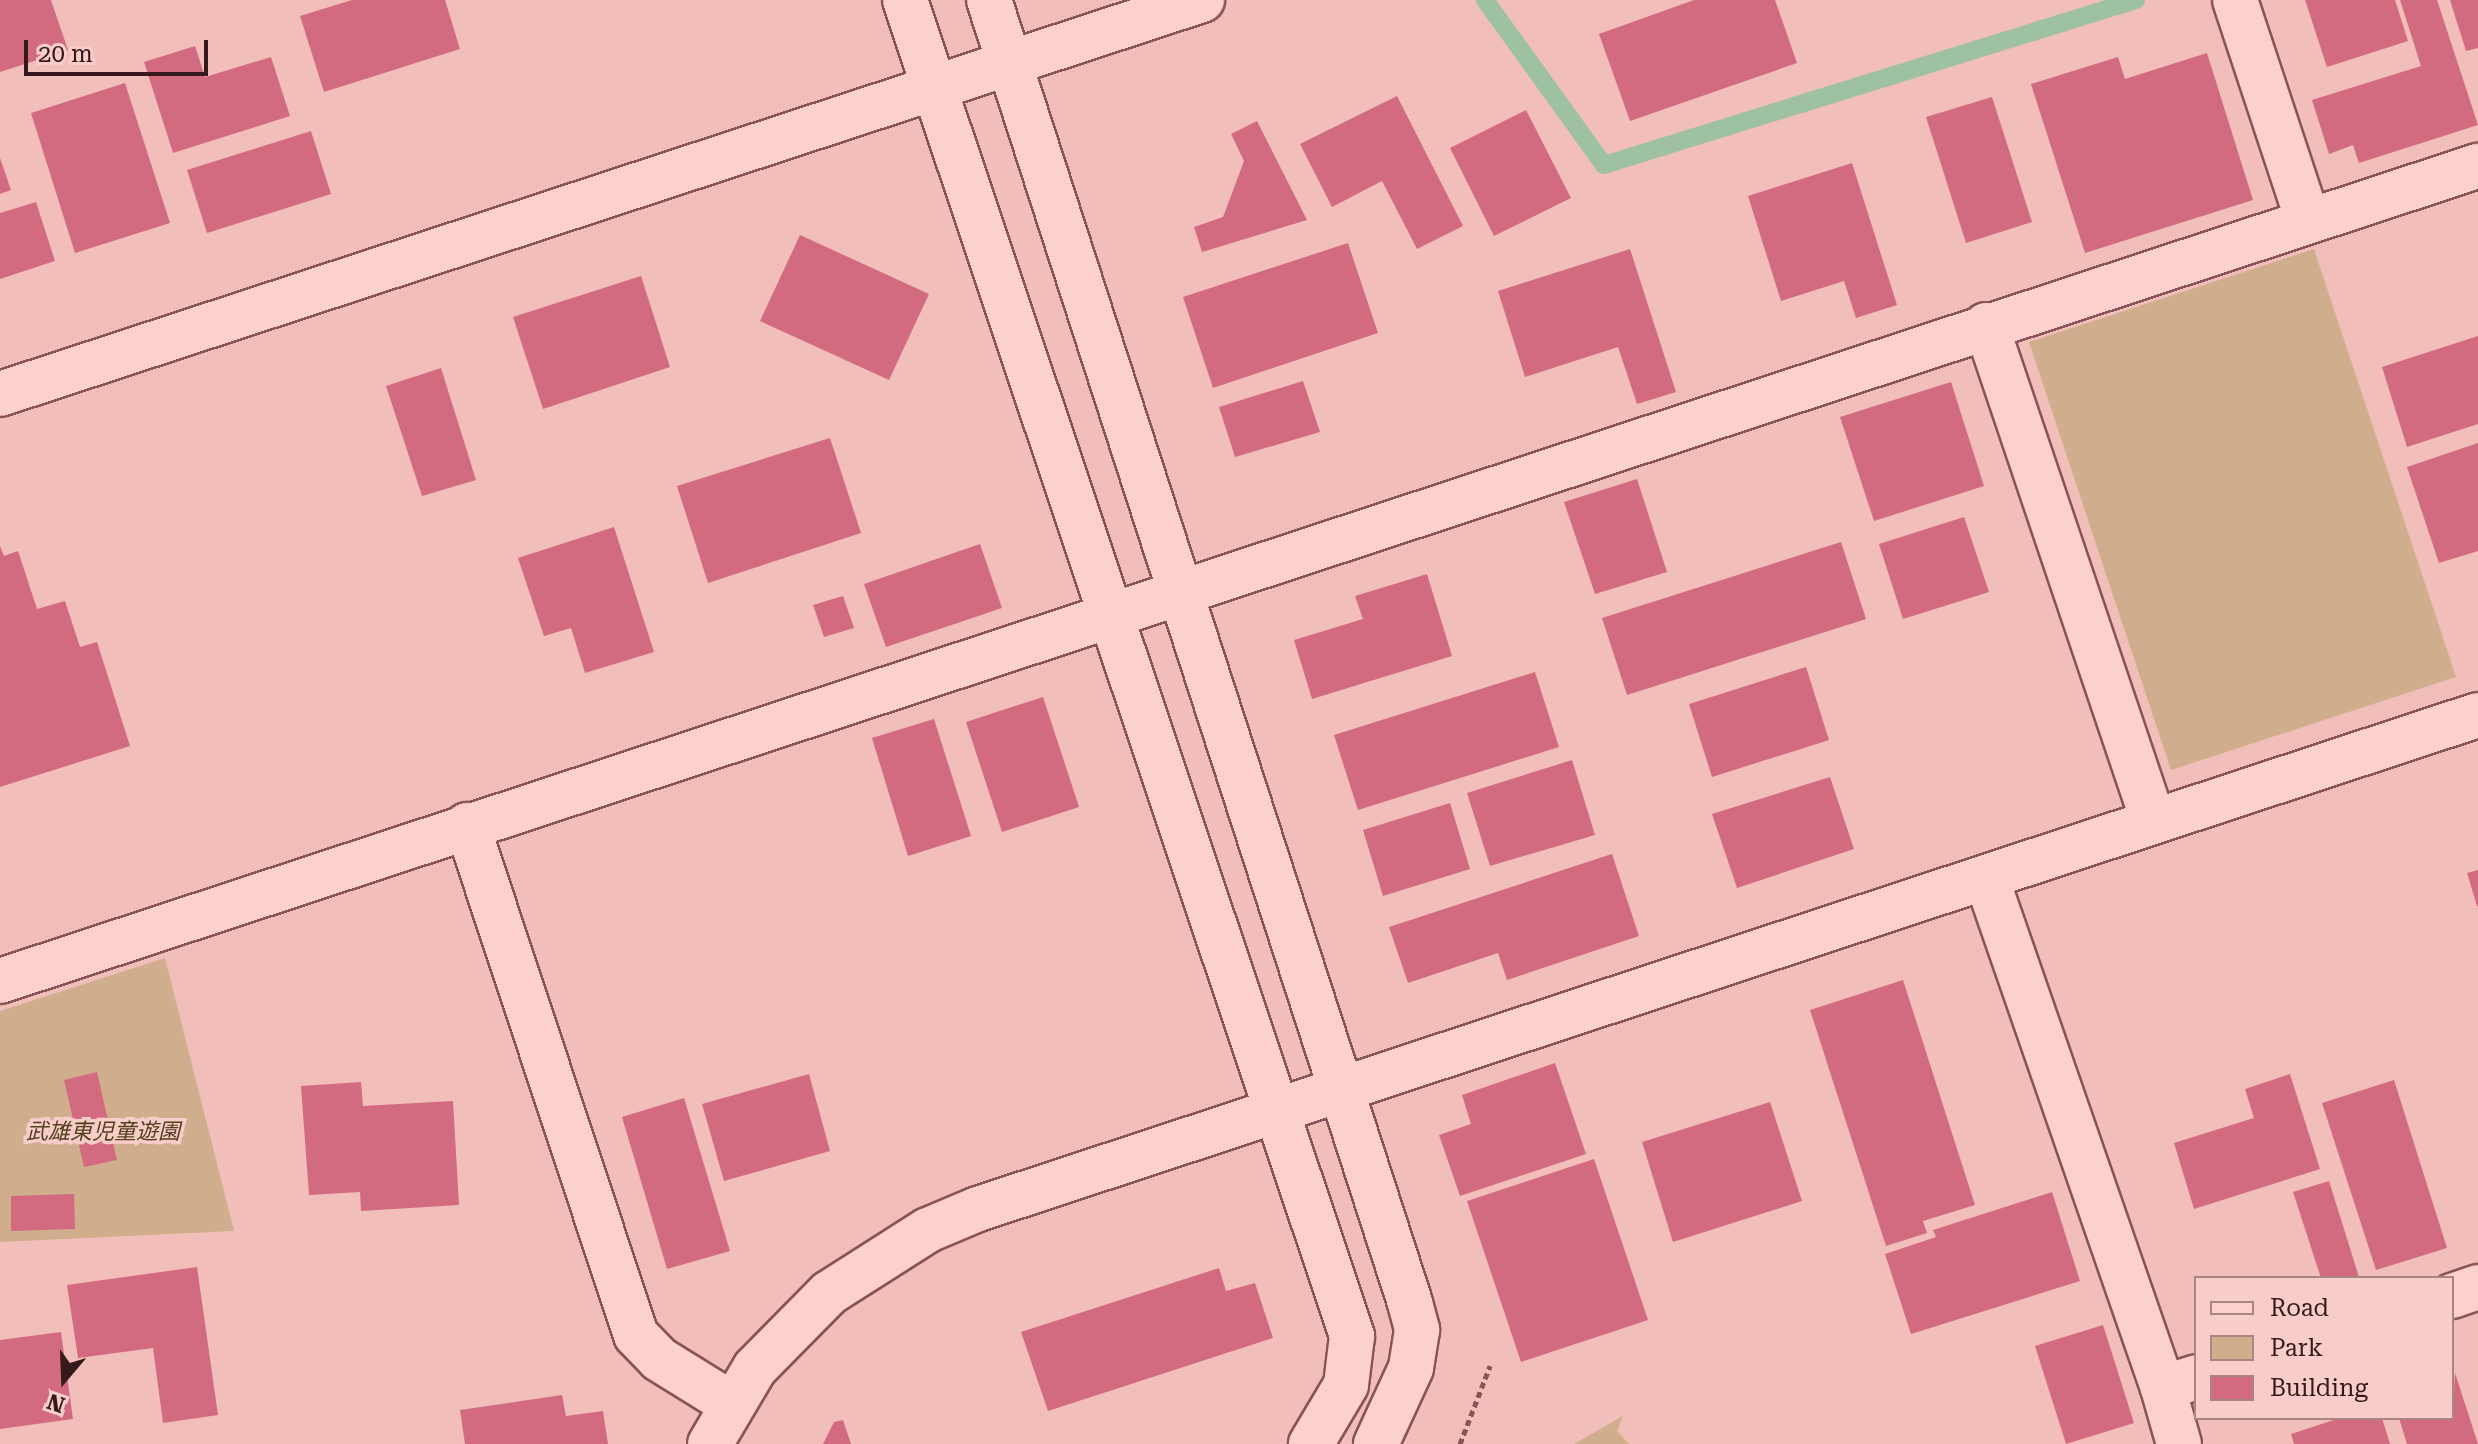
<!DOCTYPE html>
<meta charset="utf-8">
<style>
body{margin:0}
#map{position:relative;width:2478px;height:1444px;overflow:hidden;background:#f1beb9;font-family:"Roboto Serif","Noto Sans JP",serif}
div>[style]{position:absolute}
.green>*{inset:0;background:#d0ae8d}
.stream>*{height:18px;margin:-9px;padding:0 9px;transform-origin:9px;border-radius:9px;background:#9ec1a1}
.building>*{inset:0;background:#d36b80}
.path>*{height:5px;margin-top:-2.5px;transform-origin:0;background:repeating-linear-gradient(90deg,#895357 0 6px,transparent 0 10px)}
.roads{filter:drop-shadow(2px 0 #895357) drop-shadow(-2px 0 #895357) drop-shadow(0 2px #895357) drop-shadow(0 -2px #895357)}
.minor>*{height:44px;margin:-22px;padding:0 22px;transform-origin:22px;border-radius:22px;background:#fcd0cc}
span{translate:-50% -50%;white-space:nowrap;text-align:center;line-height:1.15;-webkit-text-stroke:7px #f8cdc9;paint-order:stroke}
.park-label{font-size:22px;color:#54401e;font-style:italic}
.legend{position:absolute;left:2194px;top:1276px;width:260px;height:144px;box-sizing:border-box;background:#f8cdc9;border:2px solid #aa8584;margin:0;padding:10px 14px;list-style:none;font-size:24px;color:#36191d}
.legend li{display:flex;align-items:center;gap:16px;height:40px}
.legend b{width:40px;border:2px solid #aa8584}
.north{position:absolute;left:24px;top:1340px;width:80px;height:80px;-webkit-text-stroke:6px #f8cdc9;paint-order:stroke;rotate:199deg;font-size:22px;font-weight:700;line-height:32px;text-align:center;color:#36191d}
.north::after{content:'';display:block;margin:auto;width:28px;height:36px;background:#36191d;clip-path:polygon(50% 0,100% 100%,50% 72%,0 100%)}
.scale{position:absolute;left:24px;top:40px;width:184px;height:36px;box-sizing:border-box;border:4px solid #36191d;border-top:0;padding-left:10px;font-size:24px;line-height:28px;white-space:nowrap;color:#36191d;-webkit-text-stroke:6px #f8cdc9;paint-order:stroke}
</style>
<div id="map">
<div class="green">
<i style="clip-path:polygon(2314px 249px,2456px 677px,2171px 770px,2029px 342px)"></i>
<i style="clip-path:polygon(165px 958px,234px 1231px,0 1242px,0 1011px)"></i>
<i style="clip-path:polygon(1623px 1416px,1617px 1431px,1629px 1444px,1574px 1444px)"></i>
</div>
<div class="stream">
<i style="left:1485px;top:0;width:203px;rotate:54.2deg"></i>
<i style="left:1604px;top:165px;width:557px;rotate:-17.23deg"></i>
</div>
<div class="building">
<i style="clip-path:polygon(0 0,51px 0,68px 50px,0 72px)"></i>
<i style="clip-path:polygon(352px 0,445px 0,460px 49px,324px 92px,300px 16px)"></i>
<i style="clip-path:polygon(1694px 0,1775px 0,1797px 63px,1630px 121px,1599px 34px)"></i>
<i style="clip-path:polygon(2305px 0,2395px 0,2408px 41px,2327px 67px)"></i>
<i style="clip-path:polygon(2400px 0,2437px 0,2478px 125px,2359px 163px,2353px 145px,2329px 154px,2312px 100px,2421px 66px)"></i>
<i style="clip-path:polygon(2450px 0,2478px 0,2478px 48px,2466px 51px)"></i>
<i style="clip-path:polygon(195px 46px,205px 77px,271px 57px,290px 116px,173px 153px,144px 62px)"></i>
<i style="clip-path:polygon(2207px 53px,2253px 200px,2085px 253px,2031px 84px,2118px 57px,2125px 79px)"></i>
<i style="clip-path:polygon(125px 83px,170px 223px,75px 253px,31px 113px)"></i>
<i style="clip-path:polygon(1397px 96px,1463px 226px,1417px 249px,1382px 181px,1332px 207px,1300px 144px)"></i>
<i style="clip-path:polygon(1992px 97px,2032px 222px,1966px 243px,1926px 117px)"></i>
<i style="clip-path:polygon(1526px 110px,1571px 198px,1494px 236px,1450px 148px)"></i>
<i style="clip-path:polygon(1257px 121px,1307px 220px,1202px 252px,1194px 227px,1223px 217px,1244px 161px,1231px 134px)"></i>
<i style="clip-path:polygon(311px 131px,331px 194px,207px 233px,187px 170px)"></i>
<i style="clip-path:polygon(0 158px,11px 190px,0 194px)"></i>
<i style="clip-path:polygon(1852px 163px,1897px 305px,1856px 318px,1844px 281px,1781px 301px,1748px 196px)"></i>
<i style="clip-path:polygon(36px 202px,55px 261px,0 279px,0 213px)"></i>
<i style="clip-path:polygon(800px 235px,929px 294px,889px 380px,760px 321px)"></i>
<i style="clip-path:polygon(1348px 243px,1378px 333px,1213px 388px,1183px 297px)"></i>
<i style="clip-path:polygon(1630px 249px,1676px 392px,1637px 404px,1618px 347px,1525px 377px,1498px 291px)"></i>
<i style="clip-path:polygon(641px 276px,670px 367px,543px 409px,513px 317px)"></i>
<i style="clip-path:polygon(2478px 336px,2478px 424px,2407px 447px,2382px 367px)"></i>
<i style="clip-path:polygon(441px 368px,476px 480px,422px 496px,386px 386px)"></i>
<i style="clip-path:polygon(1303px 381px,1320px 432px,1235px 457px,1219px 407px)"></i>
<i style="clip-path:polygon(1951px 382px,1984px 486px,1874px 521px,1840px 417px)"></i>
<i style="clip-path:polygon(830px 438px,861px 533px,708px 583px,677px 486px)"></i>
<i style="clip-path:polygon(2478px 443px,2478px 551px,2439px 563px,2407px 467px)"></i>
<i style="clip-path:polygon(1637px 479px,1667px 572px,1595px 594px,1564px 502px)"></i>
<i style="clip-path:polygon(1964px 517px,1989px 592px,1903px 619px,1879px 544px)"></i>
<i style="clip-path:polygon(614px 527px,654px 652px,585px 673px,571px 628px,544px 636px,518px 558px)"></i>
<i style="clip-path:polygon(1841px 542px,1866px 619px,1627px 695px,1602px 618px)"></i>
<i style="clip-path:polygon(980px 544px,1002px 608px,886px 647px,864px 584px)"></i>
<i style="clip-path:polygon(0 546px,4px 556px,18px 551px,37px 609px,65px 601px,80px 647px,97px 642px,130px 746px,0 787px)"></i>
<i style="clip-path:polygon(1427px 574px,1452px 656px,1312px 699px,1294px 640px,1363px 619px,1355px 596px)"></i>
<i style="clip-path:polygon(843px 596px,854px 628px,824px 637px,813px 605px)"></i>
<i style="clip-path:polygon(1806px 667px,1829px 740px,1712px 777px,1689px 704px)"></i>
<i style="clip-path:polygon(1535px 672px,1559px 747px,1358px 810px,1334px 735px)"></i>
<i style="clip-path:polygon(1043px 697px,1079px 807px,1002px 832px,966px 722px)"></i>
<i style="clip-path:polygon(934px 719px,971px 836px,908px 856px,872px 738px)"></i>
<i style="clip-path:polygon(1572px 760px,1595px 835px,1490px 866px,1467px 793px)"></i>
<i style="clip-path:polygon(1830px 777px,1854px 849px,1737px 888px,1712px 814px)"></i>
<i style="clip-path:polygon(1450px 803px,1470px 869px,1383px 896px,1363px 830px)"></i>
<i style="clip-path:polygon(1612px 854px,1639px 936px,1507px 980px,1498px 953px,1408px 983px,1389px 927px)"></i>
<i style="clip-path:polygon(2478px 870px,2478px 906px,2477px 906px,2467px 873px)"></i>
<i style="clip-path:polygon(1903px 980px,1975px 1205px,1923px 1221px,1927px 1233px,1886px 1246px,1810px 1010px)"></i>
<i style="clip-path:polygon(1555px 1063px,1586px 1154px,1460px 1196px,1439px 1135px,1471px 1124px,1462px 1095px)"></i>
<i style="clip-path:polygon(97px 1072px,117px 1160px,84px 1167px,64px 1080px)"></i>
<i style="clip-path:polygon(809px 1074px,830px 1151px,724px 1181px,702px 1104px)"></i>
<i style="clip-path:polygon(2290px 1074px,2320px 1169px,2194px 1209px,2174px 1143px,2254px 1118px,2245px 1089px)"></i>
<i style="clip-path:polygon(2394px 1080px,2447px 1248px,2376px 1270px,2322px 1103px)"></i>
<i style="clip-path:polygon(361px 1082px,363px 1106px,453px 1101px,459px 1205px,361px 1211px,360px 1192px,309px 1195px,301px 1086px)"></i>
<i style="clip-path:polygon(684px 1098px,730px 1251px,667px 1269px,622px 1117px)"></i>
<i style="clip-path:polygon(1770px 1102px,1802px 1201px,1673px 1242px,1642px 1142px)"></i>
<i style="clip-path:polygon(1594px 1159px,1648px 1320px,1521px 1362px,1467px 1201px)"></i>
<i style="clip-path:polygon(2329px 1181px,2359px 1277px,2355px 1278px,2321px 1278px,2293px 1192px)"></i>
<i style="clip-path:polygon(2052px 1192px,2080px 1281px,1911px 1334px,1885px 1254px,1936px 1237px,1933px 1230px)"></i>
<i style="clip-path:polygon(74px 1194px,75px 1229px,11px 1231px,11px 1196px)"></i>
<i style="clip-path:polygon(197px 1267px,218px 1415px,163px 1423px,153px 1348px,78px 1358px,67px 1285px)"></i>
<i style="clip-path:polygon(1219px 1268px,1226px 1291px,1255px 1283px,1273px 1338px,1048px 1411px,1021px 1332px)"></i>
<i style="clip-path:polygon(2103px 1325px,2134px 1423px,2066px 1444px,2035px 1346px)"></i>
<i style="clip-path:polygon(61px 1332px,73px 1419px,0 1429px,0 1340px)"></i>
<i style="clip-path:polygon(2455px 1373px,2478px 1444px,2407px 1444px,2399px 1418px,2452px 1418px)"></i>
<i style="clip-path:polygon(562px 1395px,566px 1416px,603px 1411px,608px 1444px,465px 1444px,460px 1410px)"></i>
<i style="clip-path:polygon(2340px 1418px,2382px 1418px,2390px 1444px,2294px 1444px,2291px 1434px)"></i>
<i style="clip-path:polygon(843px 1420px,851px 1444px,823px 1444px,834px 1422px)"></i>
</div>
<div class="path">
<i style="left:1460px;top:1444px;width:84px;rotate:-69deg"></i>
</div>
<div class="roads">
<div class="minor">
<i style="left:905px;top:0;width:1409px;rotate:71.5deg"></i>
<i style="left:1352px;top:1336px;width:49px;rotate:97deg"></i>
<i style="left:1346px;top:1385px;width:69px;rotate:120.7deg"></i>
<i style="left:989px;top:0;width:1369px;rotate:72.09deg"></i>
<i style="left:1410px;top:1303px;width:28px;rotate:75deg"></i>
<i style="left:1417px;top:1330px;width:38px;rotate:99deg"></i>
<i style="left:1411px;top:1368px;width:84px;rotate:114.7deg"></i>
<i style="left:2235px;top:0;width:233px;rotate:71.7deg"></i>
<i style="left:1986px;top:325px;width:522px;rotate:71.36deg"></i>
<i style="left:0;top:394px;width:1265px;rotate:-18.15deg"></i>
<i style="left:467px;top:825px;width:537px;rotate:71.67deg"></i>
<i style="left:636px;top:1335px;width:33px;rotate:46deg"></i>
<i style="left:659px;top:1359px;width:84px;rotate:31.8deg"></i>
<i style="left:1987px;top:880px;width:538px;rotate:70.89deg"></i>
<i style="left:0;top:981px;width:2609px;rotate:-18.21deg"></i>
<i style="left:2452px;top:1296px;width:28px;rotate:-19deg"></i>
<i style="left:710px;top:1444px;width:88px;rotate:-59.4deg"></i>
<i style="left:755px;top:1368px;width:105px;rotate:-45.4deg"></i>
<i style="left:829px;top:1293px;width:117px;rotate:-32.5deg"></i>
<i style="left:928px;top:1230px;width:54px;rotate:-22.8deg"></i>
<i style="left:978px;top:1209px;width:1579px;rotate:-18.23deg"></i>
<i style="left:2179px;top:1444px;width:58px;rotate:-105.9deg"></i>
<i style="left:2163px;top:1388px;width:35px;rotate:-18deg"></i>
</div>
</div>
<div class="park-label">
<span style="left:103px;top:1132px">武雄東児童遊園</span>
</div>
<ul class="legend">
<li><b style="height:10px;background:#fcd0cc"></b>Road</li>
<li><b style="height:22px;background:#d0ae8d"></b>Park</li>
<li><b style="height:22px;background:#d36b80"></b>Building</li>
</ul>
<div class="north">N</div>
<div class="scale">20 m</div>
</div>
